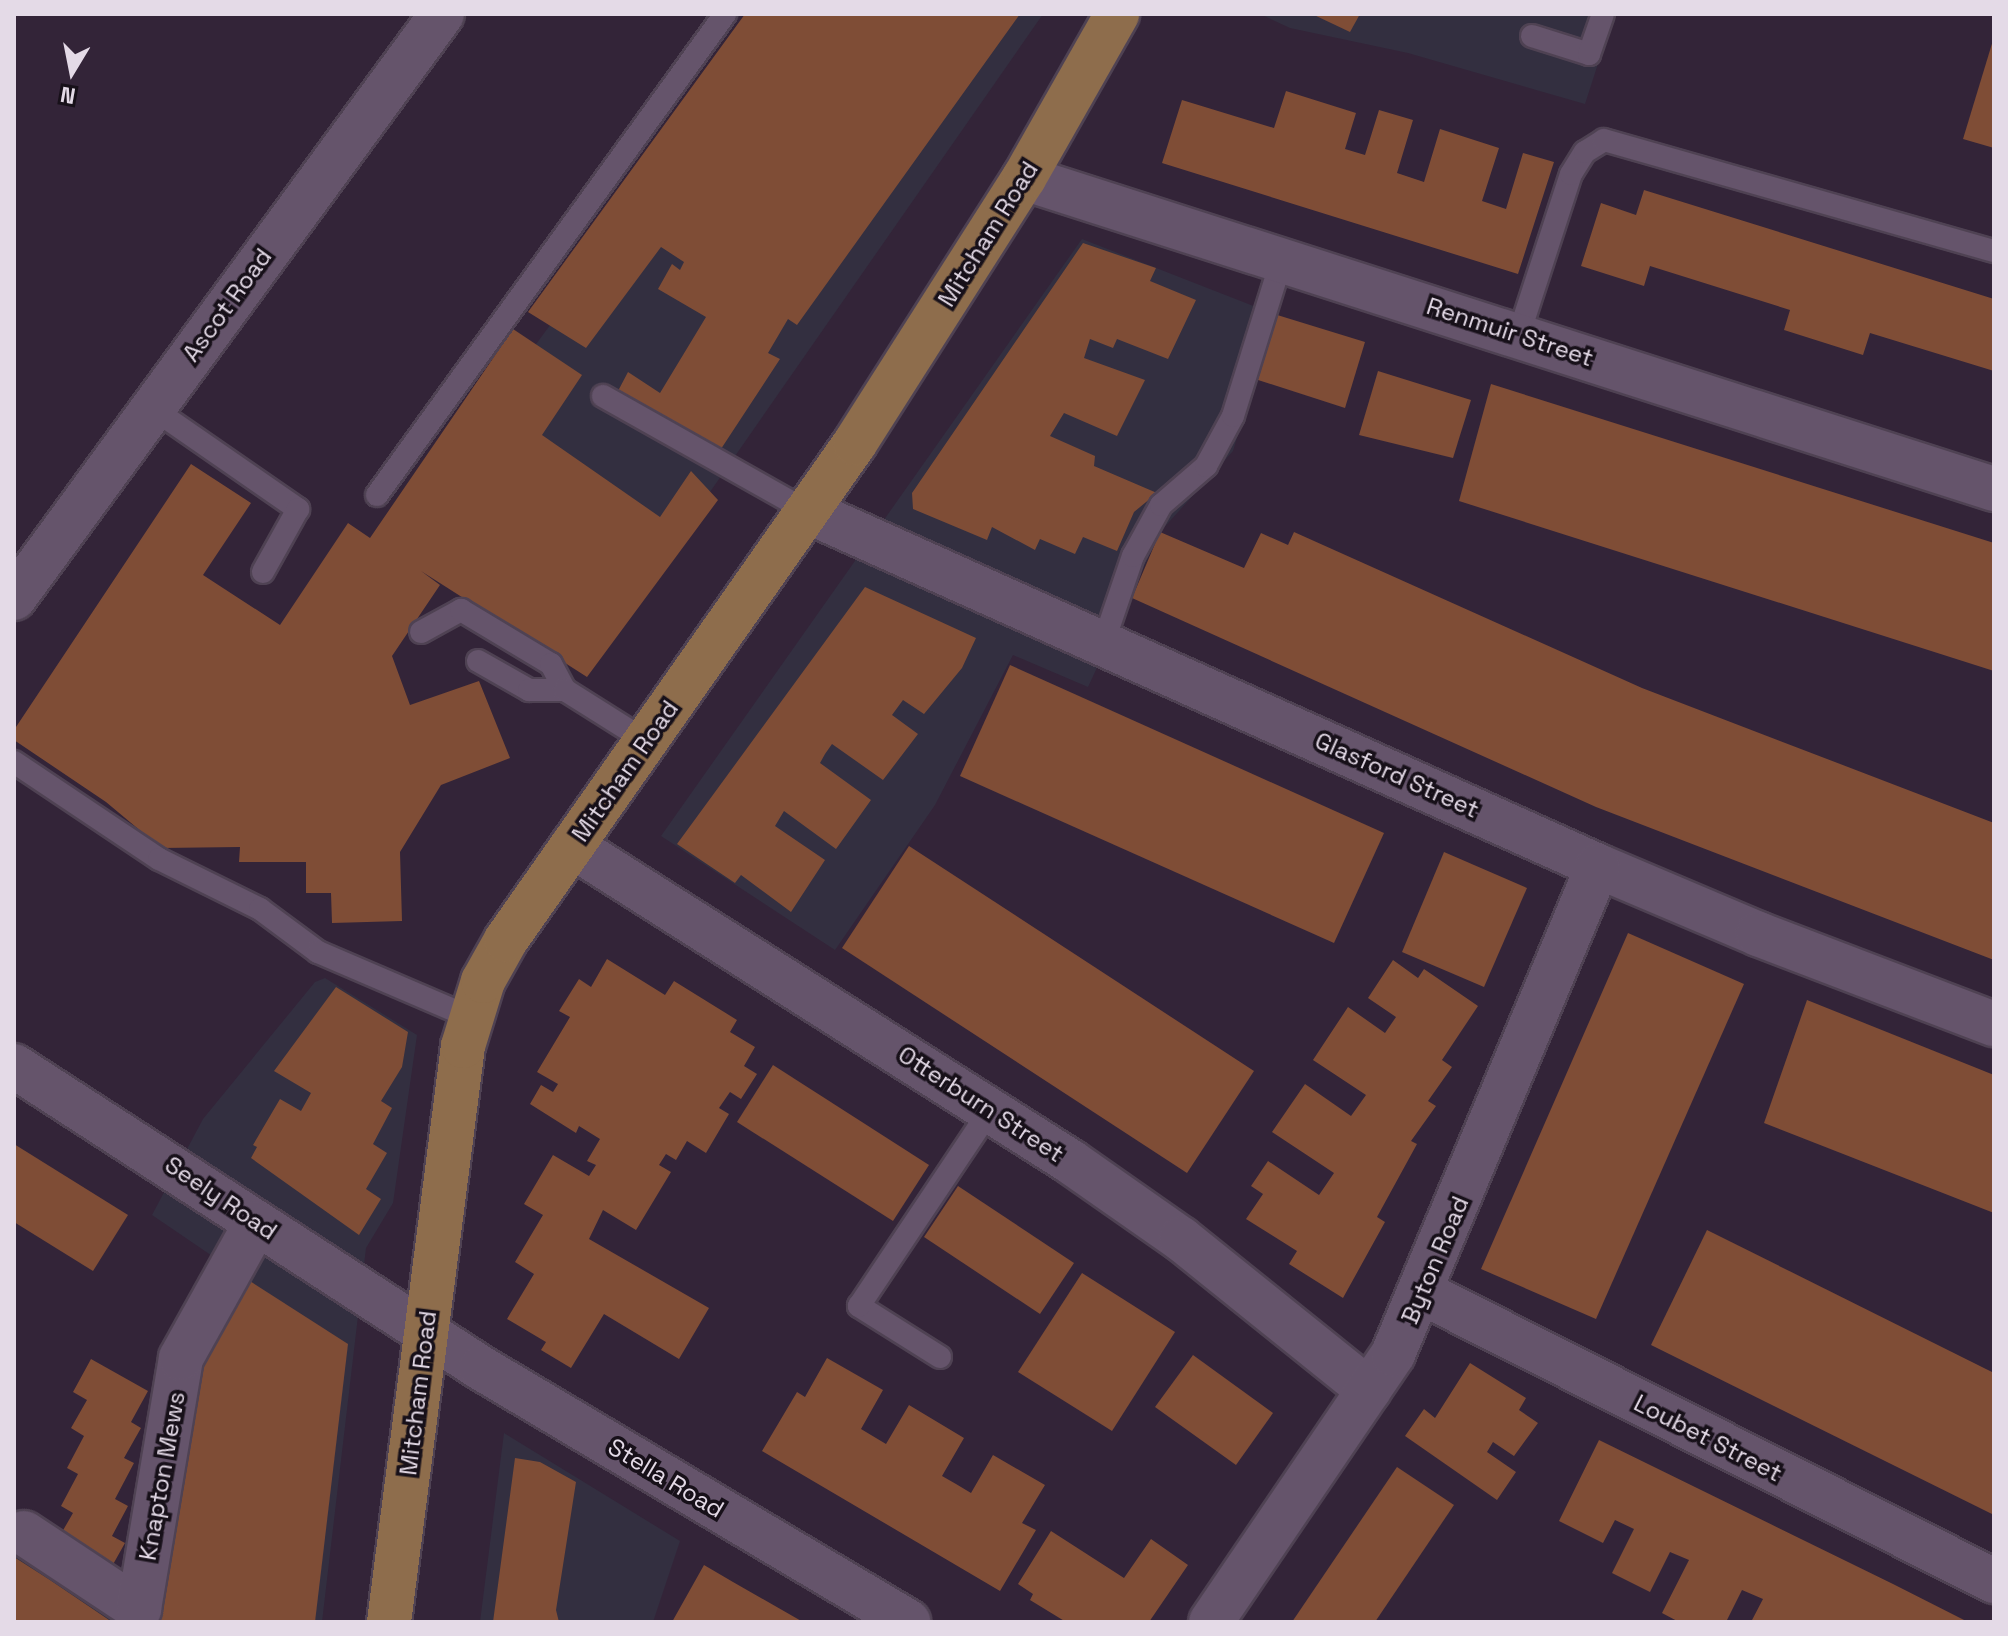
<!DOCTYPE html>
<style>
body{margin:0}
#map{position:relative;width:2008px;height:1636px;overflow:hidden;background:#332438;font-family:"Space Grotesk",sans-serif}
div>[style]{position:absolute}
.commercial>*{inset:0;background:#332f40}
.building>*{inset:0;background:#7f4d36}
.roads{filter:drop-shadow(2px 0 #4f4253) drop-shadow(-2px 0 #4f4253) drop-shadow(0 2px #4f4253) drop-shadow(0 -2px #4f4253)}
.service>*{height:22px;margin:-11px;padding:0 11px;transform-origin:11px;border-radius:11px;background:#65546b}
.minor>*{height:44px;margin:-22px;padding:0 22px;transform-origin:22px;border-radius:22px;background:#65546b}
.primary>*{height:44px;margin:-22px;padding:0 22px;transform-origin:22px;border-radius:22px;background:#8e6d4c}
span{translate:-50% -50%;white-space:nowrap;text-align:center;line-height:1.15;-webkit-text-stroke:7px #171019;paint-order:stroke}
.street-label{font-size:24px;color:#e4dae7}
.frame{position:absolute;inset:0;border:16px solid #e4dae7;pointer-events:none}
.north{position:absolute;left:32px;top:32px;width:80px;height:80px;-webkit-text-stroke:6px #171019;paint-order:stroke;rotate:190deg;font-size:22px;font-weight:700;line-height:32px;text-align:center;color:#e4dae7}
.north::after{content:'';display:block;margin:auto;width:28px;height:36px;background:#e4dae7;clip-path:polygon(50% 0,100% 100%,50% 72%,0 100%)}
</style>
<div id="map">
<div class="commercial">
<i style="clip-path:polygon(779px 14px,1043px 14px,588px 667px,389px 544px)"></i>
<i style="clip-path:polygon(1260px 14px,1614px 14px,1585px 104px,1408px 53px,1290px 28px)"></i>
<i style="clip-path:polygon(1082px 239px,1274px 314px,1233px 451px,1160px 532px,1088px 687px,1013px 655px,935px 805px,835px 950px,661px 836px)"></i>
<i style="clip-path:polygon(325px 978px,417px 1035px,393px 1203px,366px 1248px,322px 1622px,14px 1622px,14px 1542px,128px 1618px,224px 1264px,152px 1215px,203px 1119px,315px 982px)"></i>
<i style="clip-path:polygon(504px 1433px,680px 1541px,653px 1622px,480px 1622px)"></i>
</div>
<div class="building">
<i style="clip-path:polygon(745px 14px,1020px 14px,797px 325px,788px 319px,768px 353px,780px 359px,717px 455px,618px 391px,628px 372px,660px 393px,706px 317px,658px 289px,672px 264px,680px 270px,684px 262px,661px 247px,586px 348px,528px 312px)"></i>
<i style="clip-path:polygon(1312px 14px,1360px 14px,1350px 32px)"></i>
<i style="clip-path:polygon(1994px 37px,1994px 148px,1963px 139px)"></i>
<i style="clip-path:polygon(1286px 91px,1356px 113px,1345px 149px,1365px 155px,1379px 110px,1413px 120px,1397px 173px,1424px 182px,1440px 129px,1499px 148px,1482px 201px,1506px 209px,1523px 153px,1554px 162px,1518px 274px,1162px 163px,1182px 100px,1274px 128px)"></i>
<i style="clip-path:polygon(1644px 190px,1994px 299px,1994px 371px,1870px 333px,1863px 355px,1784px 330px,1790px 310px,1650px 266px,1644px 286px,1581px 266px,1601px 203px,1636px 215px)"></i>
<i style="clip-path:polygon(1083px 243px,1156px 268px,1150px 281px,1196px 300px,1168px 359px,1117px 339px,1113px 348px,1090px 339px,1084px 358px,1145px 380px,1117px 436px,1064px 413px,1050px 436px,1095px 456px,1094px 466px,1157px 493px,1134px 512px,1117px 551px,1083px 537px,1075px 554px,1040px 539px,1035px 550px,992px 527px,987px 540px,913px 509px,912px 493px)"></i>
<i style="clip-path:polygon(1274px 314px,1365px 342px,1345px 408px,1255px 379px)"></i>
<i style="clip-path:polygon(513px 329px,582px 375px,542px 435px,660px 517px,691px 471px,718px 500px,587px 677px,421px 571px,440px 585px,392px 656px,410px 705px,479px 681px,510px 758px,441px 785px,400px 852px,402px 921px,332px 923px,331px 893px,306px 893px,306px 862px,239px 862px,240px 847px,161px 848px,106px 802px,14px 740px,14px 730px,191px 464px,251px 503px,203px 575px,280px 625px,348px 523px,370px 538px)"></i>
<i style="clip-path:polygon(1378px 371px,1471px 400px,1453px 458px,1359px 435px)"></i>
<i style="clip-path:polygon(1491px 384px,1994px 543px,1994px 671px,1459px 501px)"></i>
<i style="clip-path:polygon(1160px 532px,1244px 568px,1261px 533px,1288px 545px,1294px 532px,1642px 688px,1994px 823px,1994px 960px,1596px 807px,1132px 598px)"></i>
<i style="clip-path:polygon(865px 587px,976px 638px,962px 668px,924px 714px,903px 700px,892px 715px,918px 734px,883px 780px,832px 744px,825px 754px,820px 763px,871px 800px,836px 849px,784px 811px,775px 826px,825px 860px,791px 912px,741px 875px,735px 883px,677px 844px)"></i>
<i style="clip-path:polygon(1010px 665px,1384px 833px,1334px 943px,960px 776px)"></i>
<i style="clip-path:polygon(909px 846px,1254px 1071px,1187px 1173px,842px 948px)"></i>
<i style="clip-path:polygon(1444px 852px,1527px 888px,1484px 987px,1402px 952px)"></i>
<i style="clip-path:polygon(1628px 933px,1744px 984px,1596px 1319px,1481px 1269px)"></i>
<i style="clip-path:polygon(607px 959px,665px 995px,674px 981px,737px 1020px,730px 1032px,755px 1047px,744px 1066px,757px 1074px,741px 1099px,730px 1092px,719px 1108px,729px 1114px,706px 1153px,687px 1141px,676px 1160px,666px 1154px,659px 1165px,671px 1172px,636px 1230px,603px 1210px,589px 1239px,709px 1308px,679px 1359px,604px 1314px,571px 1368px,541px 1350px,546px 1342px,507px 1319px,534px 1274px,515px 1262px,543px 1215px,524px 1204px,553px 1155px,589px 1176px,596px 1165px,587px 1161px,600px 1139px,579px 1126px,576px 1133px,530px 1104px,541px 1085px,553px 1092px,558px 1084px,537px 1072px,570px 1017px,559px 1011px,579px 979px,591px 987px)"></i>
<i style="clip-path:polygon(1393px 960px,1418px 978px,1424px 969px,1478px 1006px,1442px 1060px,1452px 1067px,1428px 1101px,1436px 1106px,1411px 1141px,1417px 1144px,1377px 1217px,1385px 1222px,1343px 1298px,1289px 1264px,1297px 1251px,1246px 1219px,1263px 1194px,1251px 1186px,1268px 1161px,1319px 1195px,1334px 1173px,1272px 1132px,1305px 1084px,1351px 1116px,1366px 1095px,1313px 1060px,1348px 1007px,1385px 1033px,1396px 1017px,1368px 998px)"></i>
<i style="clip-path:polygon(336px 987px,408px 1032px,402px 1067px,381px 1101px,392px 1108px,373px 1144px,387px 1153px,366px 1189px,381px 1199px,359px 1235px,251px 1158px,257px 1147px,253px 1145px,280px 1099px,301px 1111px,311px 1093px,274px 1071px)"></i>
<i style="clip-path:polygon(1807px 1000px,1994px 1075px,1994px 1213px,1764px 1123px)"></i>
<i style="clip-path:polygon(773px 1065px,929px 1165px,893px 1221px,737px 1122px)"></i>
<i style="clip-path:polygon(14px 1144px,128px 1215px,93px 1271px,14px 1222px)"></i>
<i style="clip-path:polygon(958px 1186px,1074px 1263px,1040px 1314px,924px 1237px)"></i>
<i style="clip-path:polygon(1707px 1230px,1994px 1373px,1994px 1515px,1651px 1345px)"></i>
<i style="clip-path:polygon(1082px 1273px,1175px 1332px,1112px 1431px,1018px 1372px)"></i>
<i style="clip-path:polygon(239px 1274px,348px 1344px,315px 1622px,148px 1622px,192px 1383px)"></i>
<i style="clip-path:polygon(1193px 1355px,1273px 1413px,1236px 1465px,1155px 1407px)"></i>
<i style="clip-path:polygon(827px 1358px,883px 1390px,861px 1429px,886px 1444px,909px 1405px,964px 1438px,942px 1476px,956px 1484px,971px 1493px,993px 1455px,1045px 1485px,1022px 1523px,1036px 1530px,1000px 1591px,762px 1451px,797px 1392px,805px 1397px)"></i>
<i style="clip-path:polygon(91px 1359px,148px 1391px,131px 1422px,141px 1428px,124px 1458px,134px 1463px,115px 1499px,128px 1506px,112px 1536px,125px 1543px,111px 1568px,58px 1539px,73px 1513px,61px 1506px,78px 1474px,67px 1468px,84px 1436px,71px 1428px,87px 1400px,73px 1392px)"></i>
<i style="clip-path:polygon(1470px 1363px,1526px 1398px,1519px 1410px,1538px 1423px,1514px 1456px,1493px 1442px,1487px 1452px,1516px 1472px,1497px 1500px,1405px 1436px,1424px 1409px,1435px 1418px)"></i>
<i style="clip-path:polygon(1599px 1440px,1893px 1584px,1968px 1622px,1751px 1622px,1763px 1599px,1742px 1590px,1726px 1622px,1679px 1622px,1662px 1613px,1689px 1560px,1670px 1552px,1650px 1592px,1612px 1573px,1634px 1529px,1615px 1520px,1603px 1543px,1559px 1521px)"></i>
<i style="clip-path:polygon(515px 1458px,540px 1462px,576px 1482px,556px 1610px,559px 1622px,493px 1622px)"></i>
<i style="clip-path:polygon(1397px 1467px,1454px 1505px,1375px 1622px,1292px 1622px)"></i>
<i style="clip-path:polygon(1051px 1531px,1124px 1578px,1151px 1539px,1188px 1565px,1149px 1622px,1066px 1622px,1030px 1600px,1033px 1594px,1018px 1584px)"></i>
<i style="clip-path:polygon(14px 1557px,50px 1580px,112px 1622px,14px 1622px)"></i>
<i style="clip-path:polygon(704px 1565px,733px 1582px,803px 1622px,672px 1622px)"></i>
</div>
<div class="roads">
<div class="service">
<i style="left:1532px;top:36px;width:60px;rotate:17.5deg"></i>
<i style="left:1589px;top:54px;width:42px;rotate:-70.7deg"></i>
<i style="left:1519px;top:334px;width:168px;rotate:-72deg"></i>
<i style="left:1571px;top:174px;width:26px;rotate:-58deg"></i>
<i style="left:1585px;top:152px;width:22px;rotate:-32deg"></i>
<i style="left:1604px;top:140px;width:405px;rotate:15.9deg"></i>
<i style="left:603px;top:396px;width:234px;rotate:29.4deg"></i>
<i style="left:152px;top:408px;width:178px;rotate:34.7deg"></i>
<i style="left:298px;top:509px;width:72px;rotate:119.1deg"></i>
<i style="left:377px;top:495px;width:594px;rotate:-54.11deg"></i>
<i style="left:421px;top:632px;width:46px;rotate:-28.8deg"></i>
<i style="left:461px;top:610px;width:105px;rotate:31deg"></i>
<i style="left:551px;top:664px;width:30px;rotate:62deg"></i>
<i style="left:1104px;top:641px;width:90px;rotate:-71.2deg"></i>
<i style="left:1133px;top:556px;width:58px;rotate:-61.2deg"></i>
<i style="left:1161px;top:505px;width:60px;rotate:-40.9deg"></i>
<i style="left:1206px;top:466px;width:57px;rotate:-61.6deg"></i>
<i style="left:1233px;top:416px;width:164px;rotate:-72.7deg"></i>
<i style="left:478px;top:661px;width:59px;rotate:29.6deg"></i>
<i style="left:529px;top:690px;width:36px"></i>
<i style="left:565px;top:690px;width:96px;rotate:32.2deg"></i>
<i style="left:14px;top:762px;width:174px;rotate:33.8deg"></i>
<i style="left:159px;top:859px;width:113px;rotate:26.3deg"></i>
<i style="left:260px;top:909px;width:72px;rotate:36.6deg"></i>
<i style="left:318px;top:952px;width:165px;rotate:23.2deg"></i>
<i style="left:940px;top:1357px;width:96px;rotate:-147.8deg"></i>
<i style="left:859px;top:1306px;width:237px;rotate:-56.2deg"></i>
</div>
<div class="minor">
<i style="left:1024px;top:178px;width:1019px;rotate:17.78deg"></i>
<i style="left:807px;top:511px;width:867px;rotate:24.17deg"></i>
<i style="left:1598px;top:866px;width:174px;rotate:23deg"></i>
<i style="left:1758px;top:934px;width:253px;rotate:20.9deg"></i>
<i style="left:14px;top:598px;width:724px;rotate:-53.76deg"></i>
<i style="left:572px;top:846px;width:591px;rotate:32.34deg"></i>
<i style="left:1071px;top:1162px;width:134px;rotate:35deg"></i>
<i style="left:1181px;top:1239px;width:241px;rotate:38.8deg"></i>
<i style="left:14px;top:1066px;width:556px;rotate:32.89deg"></i>
<i style="left:481px;top:1368px;width:497px;rotate:30.7deg"></i>
<i style="left:1423px;top:1293px;width:640px;rotate:26.77deg"></i>
<i style="left:24px;top:1533px;width:138px;rotate:33.5deg"></i>
<i style="left:139px;top:1609px;width:254px;rotate:-80.5deg"></i>
<i style="left:181px;top:1358px;width:154px;rotate:-60.9deg"></i>
<i style="left:1211px;top:1622px;width:324px;rotate:-55.8deg"></i>
<i style="left:1393px;top:1354px;width:529px;rotate:-67.21deg"></i>
</div>
<div class="primary">
<i style="left:389px;top:1622px;width:581px;rotate:-82.68deg"></i>
<i style="left:463px;top:1046px;width:68px;rotate:-72.9deg"></i>
<i style="left:483px;top:981px;width:47px;rotate:-60.7deg"></i>
<i style="left:506px;top:940px;width:607px;rotate:-54.92deg"></i>
<i style="left:855px;top:443px;width:314px;rotate:-57.5deg"></i>
<i style="left:1024px;top:178px;width:189px;rotate:-60.4deg"></i>
</div>
</div>
<div class="street-label">
<span style="left:988px;top:234px;rotate:-58deg">Mitcham Road</span>
<span style="left:227px;top:305px;rotate:-54deg">Ascot Road</span>
<span style="left:1510px;top:332px;rotate:18deg">Renmuir Street</span>
<span style="left:625px;top:771px;rotate:-55deg">Mitcham Road</span>
<span style="left:1397px;top:775px;rotate:24deg">Glasford Street</span>
<span style="left:981px;top:1104px;rotate:33deg">Otterburn Street</span>
<span style="left:221px;top:1198px;rotate:34deg">Seely Road</span>
<span style="left:1435px;top:1260px;rotate:-67deg">Byton Road</span>
<span style="left:418px;top:1393px;rotate:-83deg">Mitcham Road</span>
<span style="left:1708px;top:1438px;rotate:27deg">Loubet Street</span>
<span style="left:162px;top:1476px;rotate:-80deg">Knapton Mews</span>
<span style="left:666px;top:1478px;rotate:31deg">Stella Road</span>
</div>
<div class="frame"></div>
<div class="north">N</div>
</div>
